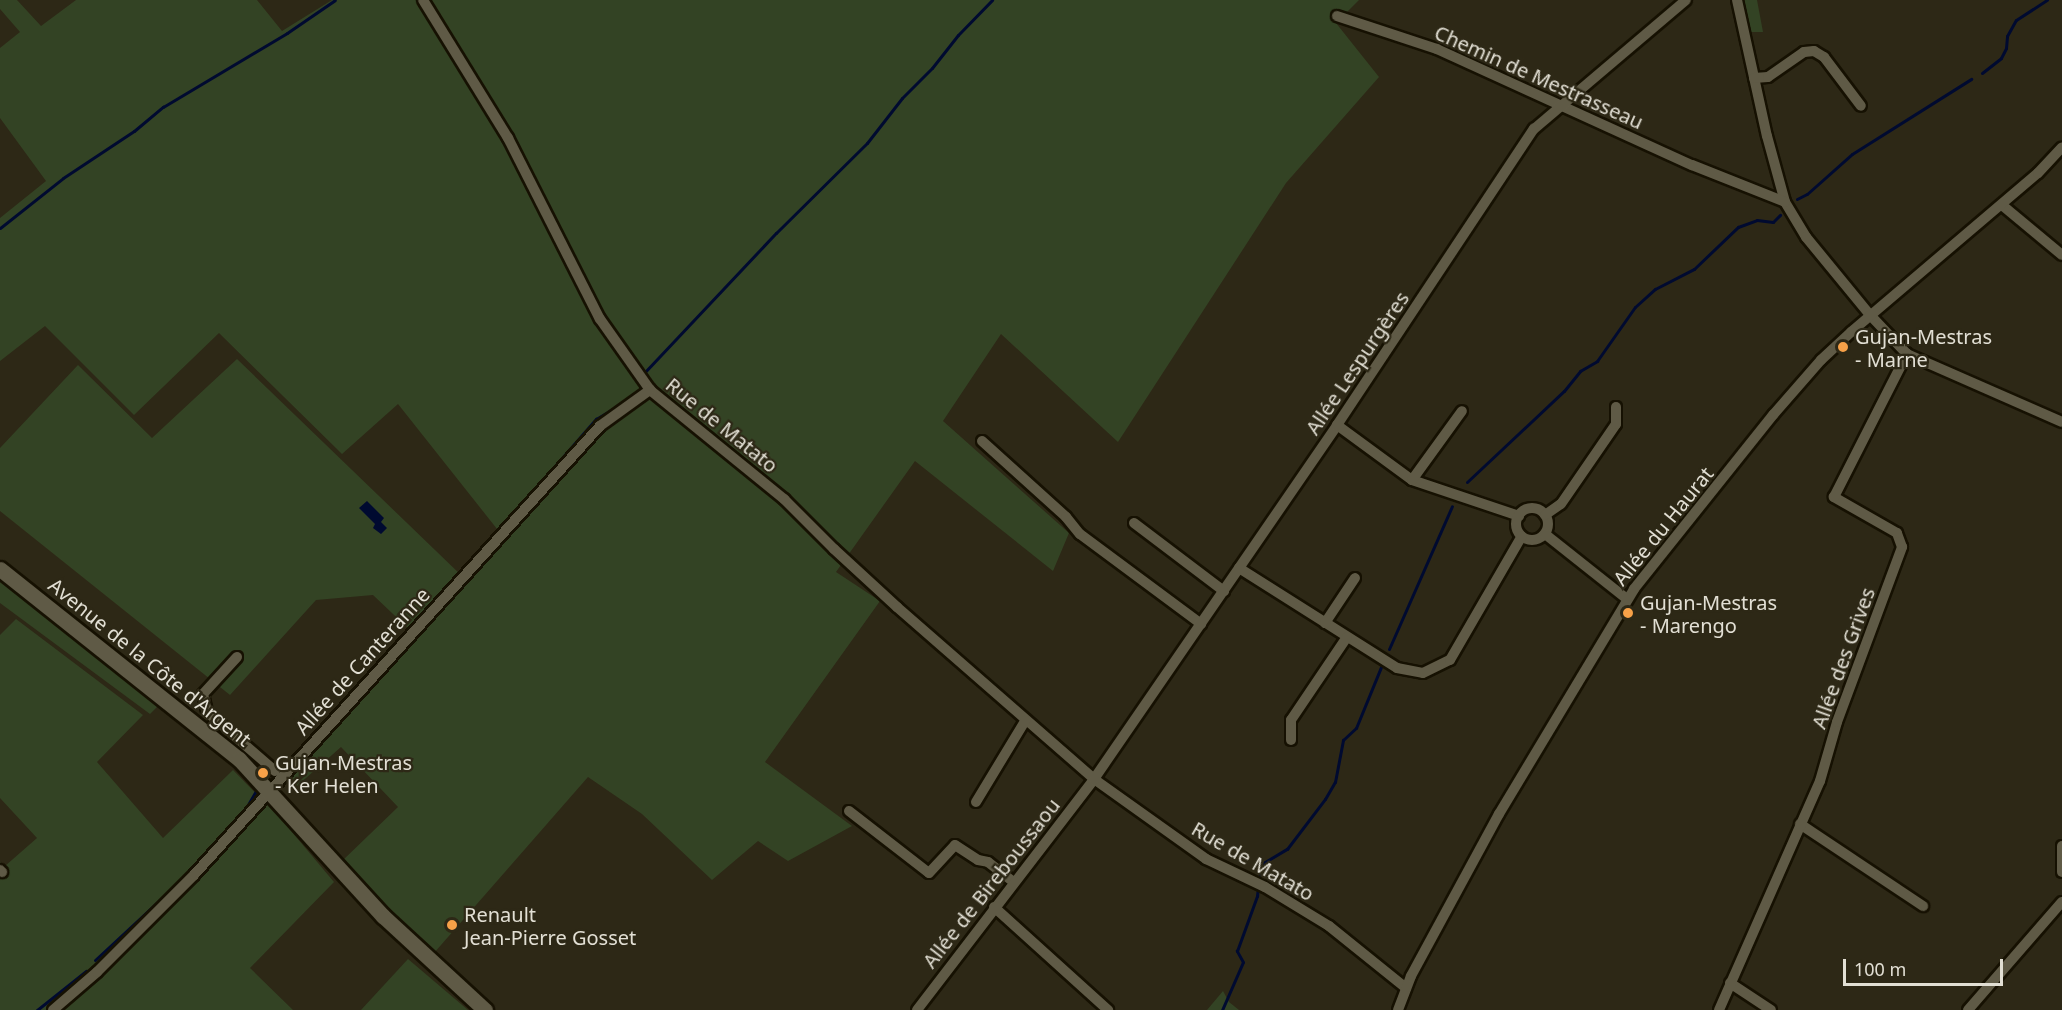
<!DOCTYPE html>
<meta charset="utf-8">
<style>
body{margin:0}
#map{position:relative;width:2062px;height:1010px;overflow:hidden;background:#2d2816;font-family:"Noto Sans",sans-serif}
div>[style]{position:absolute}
.green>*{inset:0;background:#334324}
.water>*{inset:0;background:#000a30}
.stream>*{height:3px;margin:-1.5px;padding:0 1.5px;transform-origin:1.5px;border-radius:1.5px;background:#000a30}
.roads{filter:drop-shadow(2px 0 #161102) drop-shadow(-2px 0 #161102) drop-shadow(0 2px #161102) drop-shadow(0 -2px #161102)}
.street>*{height:10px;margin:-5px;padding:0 5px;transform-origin:5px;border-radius:5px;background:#5f5a46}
.street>.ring{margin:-5px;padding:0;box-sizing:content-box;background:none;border:10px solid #5f5a46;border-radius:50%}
.secondary>*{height:15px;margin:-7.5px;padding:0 7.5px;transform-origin:7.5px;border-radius:7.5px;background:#5f5a46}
.dots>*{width:16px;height:16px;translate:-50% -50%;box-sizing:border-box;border:3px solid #2d2816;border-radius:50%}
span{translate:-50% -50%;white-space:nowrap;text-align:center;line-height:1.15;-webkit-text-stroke:4.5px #2d2816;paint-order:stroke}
.street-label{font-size:20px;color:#e2dfd4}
.poi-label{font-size:20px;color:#e2dfd4}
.left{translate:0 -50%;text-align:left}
.scale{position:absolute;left:1843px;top:959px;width:160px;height:27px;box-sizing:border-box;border:3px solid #e2dfd4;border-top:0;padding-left:8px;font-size:18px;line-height:21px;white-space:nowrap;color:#e2dfd4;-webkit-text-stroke:4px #2d2816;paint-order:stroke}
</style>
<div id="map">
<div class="green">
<i style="clip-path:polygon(0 0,17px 0,41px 26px,76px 0,257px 0,282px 31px,332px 0,1359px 0,1336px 23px,1379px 77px,1286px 183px,1118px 442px,1001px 334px,943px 421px,1069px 533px,1053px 571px,915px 461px,836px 572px,880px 601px,765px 762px,852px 826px,788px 861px,758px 841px,712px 880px,642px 814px,588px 777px,434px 953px,342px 861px,398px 807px,341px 747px,297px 786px,289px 774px,413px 633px,373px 595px,316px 600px,230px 695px,0 511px,0 448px,78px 365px,152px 438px,237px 359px,463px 577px,501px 534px,398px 404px,342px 454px,219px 333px,134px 415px,45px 326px,0 361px,0 218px,46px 181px,0 118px,0 48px,20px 32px,0 9px)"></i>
<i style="clip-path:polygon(1743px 0,1757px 0,1763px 32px,1750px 32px)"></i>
<i style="clip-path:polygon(0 580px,159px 705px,150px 714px,0 603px)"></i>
<i style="clip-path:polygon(16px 619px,143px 715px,97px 762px,163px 838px,233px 770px,281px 819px,334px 882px,250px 968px,293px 1010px,0 1010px,0 862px,5px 866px,37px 838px,0 798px,0 635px)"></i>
<i style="clip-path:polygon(408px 959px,468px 1010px,361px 1010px)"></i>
<i style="clip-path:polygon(1223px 991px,1229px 1002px,1239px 1010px,1207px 1010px)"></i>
</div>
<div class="water">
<i style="clip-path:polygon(367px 501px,384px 518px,381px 522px,387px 528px,381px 534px,373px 528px,375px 524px,359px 508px)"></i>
</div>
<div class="stream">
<i style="left:1982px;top:73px;width:24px;rotate:-38deg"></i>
<i style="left:2001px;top:58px;width:11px;rotate:-63deg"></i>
<i style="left:2006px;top:48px;width:12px;rotate:-85deg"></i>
<i style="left:2007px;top:36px;width:18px;rotate:-61deg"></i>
<i style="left:2016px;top:20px;width:37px;rotate:-33deg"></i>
<i style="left:1797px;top:199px;width:11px;rotate:-27deg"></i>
<i style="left:1807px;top:194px;width:60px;rotate:-41.6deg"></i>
<i style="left:1852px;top:154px;width:141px;rotate:-32.2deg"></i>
<i style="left:0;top:228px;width:80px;rotate:-38.4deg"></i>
<i style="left:63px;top:178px;width:85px;rotate:-33.5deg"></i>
<i style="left:134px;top:131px;width:38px;rotate:-40deg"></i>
<i style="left:163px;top:107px;width:144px;rotate:-30.8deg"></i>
<i style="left:287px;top:33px;width:58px;rotate:-34.5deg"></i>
<i style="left:643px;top:374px;width:194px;rotate:-46.7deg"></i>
<i style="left:776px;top:233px;width:128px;rotate:-44.7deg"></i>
<i style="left:867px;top:143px;width:57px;rotate:-52.1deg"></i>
<i style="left:902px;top:98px;width:42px;rotate:-45deg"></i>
<i style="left:932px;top:68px;width:42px;rotate:-51.8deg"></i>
<i style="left:958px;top:35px;width:49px;rotate:-45.8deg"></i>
<i style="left:1467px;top:482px;width:133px;rotate:-43.2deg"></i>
<i style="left:1564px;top:391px;width:26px;rotate:-51deg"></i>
<i style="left:1580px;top:371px;width:20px;rotate:-30deg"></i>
<i style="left:1597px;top:361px;width:66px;rotate:-54.9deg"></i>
<i style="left:1635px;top:307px;width:27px;rotate:-42deg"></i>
<i style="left:1655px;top:289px;width:44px;rotate:-27.1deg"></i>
<i style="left:1694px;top:269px;width:61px;rotate:-43.7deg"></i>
<i style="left:1738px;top:227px;width:20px;rotate:-20deg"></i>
<i style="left:1757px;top:220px;width:16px;rotate:7deg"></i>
<i style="left:1773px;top:222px;width:10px;rotate:-45deg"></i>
<i style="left:520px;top:506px;width:116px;rotate:-48.9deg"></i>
<i style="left:596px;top:419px;width:37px;rotate:-31deg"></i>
<i style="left:1389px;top:649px;width:156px;rotate:-66.2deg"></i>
<i style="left:329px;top:718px;width:171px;rotate:-47.8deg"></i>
<i style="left:242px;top:815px;width:28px;rotate:-60deg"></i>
<i style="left:1258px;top:880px;width:19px;rotate:-69deg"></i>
<i style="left:1265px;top:862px;width:26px;rotate:-31deg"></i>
<i style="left:1287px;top:849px;width:63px;rotate:-52.8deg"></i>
<i style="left:1325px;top:799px;width:20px;rotate:-60deg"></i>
<i style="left:1335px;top:782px;width:43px;rotate:-79.2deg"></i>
<i style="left:1343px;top:740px;width:18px;rotate:-43deg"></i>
<i style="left:1356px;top:728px;width:66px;rotate:-67.7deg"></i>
<i style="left:95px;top:960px;width:112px;rotate:-42.8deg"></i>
<i style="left:177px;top:884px;width:82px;rotate:-47deg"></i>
<i style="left:37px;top:1010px;width:63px;rotate:-38.5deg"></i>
<i style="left:1222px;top:1010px;width:52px;rotate:-66.4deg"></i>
<i style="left:1243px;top:962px;width:13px;rotate:-119deg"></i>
<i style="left:1237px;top:951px;width:59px;rotate:-70deg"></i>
<i style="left:1257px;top:896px;width:10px;rotate:-84deg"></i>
</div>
<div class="roads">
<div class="street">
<i style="left:423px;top:0;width:162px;rotate:58.4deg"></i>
<i style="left:508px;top:138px;width:203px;rotate:63.1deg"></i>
<i style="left:600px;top:319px;width:87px;rotate:54.8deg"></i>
<i style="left:650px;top:390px;width:173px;rotate:39.1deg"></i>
<i style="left:784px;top:499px;width:71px;rotate:45deg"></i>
<i style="left:834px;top:549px;width:86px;rotate:42.6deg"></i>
<i style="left:897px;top:607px;width:262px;rotate:41.1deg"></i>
<i style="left:1094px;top:779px;width:138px;rotate:35.5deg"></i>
<i style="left:1206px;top:859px;width:65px;rotate:25.4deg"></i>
<i style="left:1265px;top:887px;width:75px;rotate:31.4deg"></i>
<i style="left:1329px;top:926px;width:99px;rotate:38.8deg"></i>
<i style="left:1737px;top:0;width:139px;rotate:77.6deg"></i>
<i style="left:1767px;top:136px;width:68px;rotate:74.7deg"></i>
<i style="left:1785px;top:202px;width:41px;rotate:59deg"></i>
<i style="left:1806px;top:237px;width:102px;rotate:50.6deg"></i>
<i style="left:1871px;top:316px;width:52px;rotate:46.5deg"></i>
<i style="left:1907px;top:354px;width:169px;rotate:23.7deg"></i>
<i style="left:1337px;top:16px;width:105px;rotate:18.3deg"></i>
<i style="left:1437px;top:49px;width:280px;rotate:24.5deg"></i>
<i style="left:1692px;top:165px;width:100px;rotate:21.7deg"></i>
<i style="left:1754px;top:78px;width:14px;rotate:-4deg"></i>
<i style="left:1768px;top:77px;width:44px;rotate:-34.8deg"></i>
<i style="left:1804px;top:52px;width:10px;rotate:-6deg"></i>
<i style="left:1814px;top:51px;width:12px;rotate:31deg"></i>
<i style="left:1824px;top:57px;width:61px;rotate:52.9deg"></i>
<i style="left:2002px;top:205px;width:78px;rotate:39.8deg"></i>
<i style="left:1337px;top:425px;width:93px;rotate:36.3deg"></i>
<i style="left:1412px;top:480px;width:113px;rotate:18.6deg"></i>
<i style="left:982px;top:441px;width:113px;rotate:42.1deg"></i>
<i style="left:1066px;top:517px;width:22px;rotate:51deg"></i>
<i style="left:1080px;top:534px;width:151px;rotate:36.6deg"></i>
<i style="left:1412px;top:480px;width:85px;rotate:-54.1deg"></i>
<i class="ring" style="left:1516px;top:508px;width:22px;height:22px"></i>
<i style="left:1545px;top:515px;width:19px;rotate:-35deg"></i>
<i style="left:1561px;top:504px;width:97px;rotate:-55.5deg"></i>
<i style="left:1616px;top:424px;width:17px;rotate:-90deg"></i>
<i style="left:1134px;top:523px;width:113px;rotate:37.1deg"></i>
<i style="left:1545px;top:534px;width:105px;rotate:38.4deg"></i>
<i style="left:1239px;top:568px;width:187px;rotate:32.3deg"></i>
<i style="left:1397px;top:668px;width:26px;rotate:11deg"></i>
<i style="left:1423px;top:673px;width:30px;rotate:-26deg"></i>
<i style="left:1450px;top:660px;width:143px;rotate:-59.9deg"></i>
<i style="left:1325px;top:623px;width:54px;rotate:-56.3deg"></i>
<i style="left:237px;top:657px;width:50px;rotate:132.6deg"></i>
<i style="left:203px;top:694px;width:18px;rotate:77deg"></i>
<i style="left:207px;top:712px;width:90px;rotate:40.9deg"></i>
<i style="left:1291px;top:740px;width:20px;rotate:-90deg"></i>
<i style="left:1291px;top:720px;width:100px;rotate:-56deg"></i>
<i style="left:976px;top:802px;width:95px;rotate:-58.8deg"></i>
<i style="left:849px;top:811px;width:101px;rotate:37.8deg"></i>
<i style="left:929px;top:873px;width:38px;rotate:-47deg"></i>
<i style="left:955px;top:845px;width:27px;rotate:33deg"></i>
<i style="left:978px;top:860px;width:10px;rotate:11deg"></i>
<i style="left:988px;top:862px;width:33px;rotate:38deg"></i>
<i style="left:1800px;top:824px;width:148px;rotate:33.7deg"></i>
<i style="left:2062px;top:846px;width:26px;rotate:90deg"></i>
<i style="left:0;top:870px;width:3px;rotate:45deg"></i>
<i style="left:994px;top:907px;width:154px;rotate:42.1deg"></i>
<i style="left:1730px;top:983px;width:49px;rotate:33.4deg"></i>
<i style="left:53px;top:1010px;width:58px;rotate:-40.8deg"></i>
<i style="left:97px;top:972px;width:137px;rotate:-45deg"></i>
<i style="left:194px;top:875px;width:605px;rotate:-47.88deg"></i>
<i style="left:600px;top:426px;width:62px;rotate:-35.8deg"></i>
<i style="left:917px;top:1010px;width:291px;rotate:-52.5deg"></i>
<i style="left:1094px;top:779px;width:429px;rotate:-55.5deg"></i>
<i style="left:1337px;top:425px;width:356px;rotate:-56.4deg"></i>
<i style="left:1534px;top:129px;width:199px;rotate:-40.3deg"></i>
<i style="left:1398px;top:1010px;width:36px;rotate:-69deg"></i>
<i style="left:1411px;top:976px;width:184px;rotate:-61.5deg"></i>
<i style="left:1499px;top:814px;width:262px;rotate:-59deg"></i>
<i style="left:1634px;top:589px;width:223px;rotate:-51.4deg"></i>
<i style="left:1773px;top:415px;width:73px;rotate:-48.9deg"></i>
<i style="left:1821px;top:360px;width:41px;rotate:-43deg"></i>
<i style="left:1851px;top:332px;width:245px;rotate:-40.4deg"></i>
<i style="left:2038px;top:173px;width:35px;rotate:-47deg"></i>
<i style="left:1719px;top:1010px;width:250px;rotate:-66.2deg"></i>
<i style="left:1820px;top:781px;width:61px;rotate:-73.9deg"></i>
<i style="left:1837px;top:722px;width:187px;rotate:-69.6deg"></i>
<i style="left:1902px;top:547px;width:15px;rotate:-110deg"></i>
<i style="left:1897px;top:533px;width:73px;rotate:-150.3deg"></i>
<i style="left:1834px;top:497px;width:161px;rotate:-63deg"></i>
<i style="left:1968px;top:1010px;width:143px;rotate:-49deg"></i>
</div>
<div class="secondary">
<i style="left:0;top:569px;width:305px;rotate:38.5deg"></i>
<i style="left:239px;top:759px;width:213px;rotate:47.5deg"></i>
<i style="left:383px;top:916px;width:139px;rotate:42.7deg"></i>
</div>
</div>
<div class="dots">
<i style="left:1843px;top:347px;background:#f7a148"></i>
<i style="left:1628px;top:613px;background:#f7a148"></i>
<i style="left:263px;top:773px;background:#f7a148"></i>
<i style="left:452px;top:925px;background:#f7a148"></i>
</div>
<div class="street-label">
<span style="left:1539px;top:77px;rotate:24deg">Chemin de Mestrasseau</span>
<span style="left:1357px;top:363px;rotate:-56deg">Allée Lespurgères</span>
<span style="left:722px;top:425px;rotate:39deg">Rue de Matato</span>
<span style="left:1663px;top:526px;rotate:-51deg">Allée du Haurat</span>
<span style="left:1843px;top:658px;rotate:-70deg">Allée des Grives</span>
<span style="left:362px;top:661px;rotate:-48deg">Allée de Canteranne</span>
<span style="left:150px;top:662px;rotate:39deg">Avenue de la Côte d'Argent</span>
<span style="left:1253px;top:861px;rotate:30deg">Rue de Matato</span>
<span style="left:991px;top:883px;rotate:-52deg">Allée de Bireboussaou</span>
</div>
<div class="poi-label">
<span class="left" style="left:1855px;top:348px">Gujan-Mestras<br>- Marne</span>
<span class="left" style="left:1640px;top:614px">Gujan-Mestras<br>- Marengo</span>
<span class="left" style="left:275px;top:774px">Gujan-Mestras<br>- Ker Helen</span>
<span class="left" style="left:464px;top:926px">Renault<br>Jean-Pierre Gosset</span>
</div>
<div class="scale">100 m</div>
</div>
